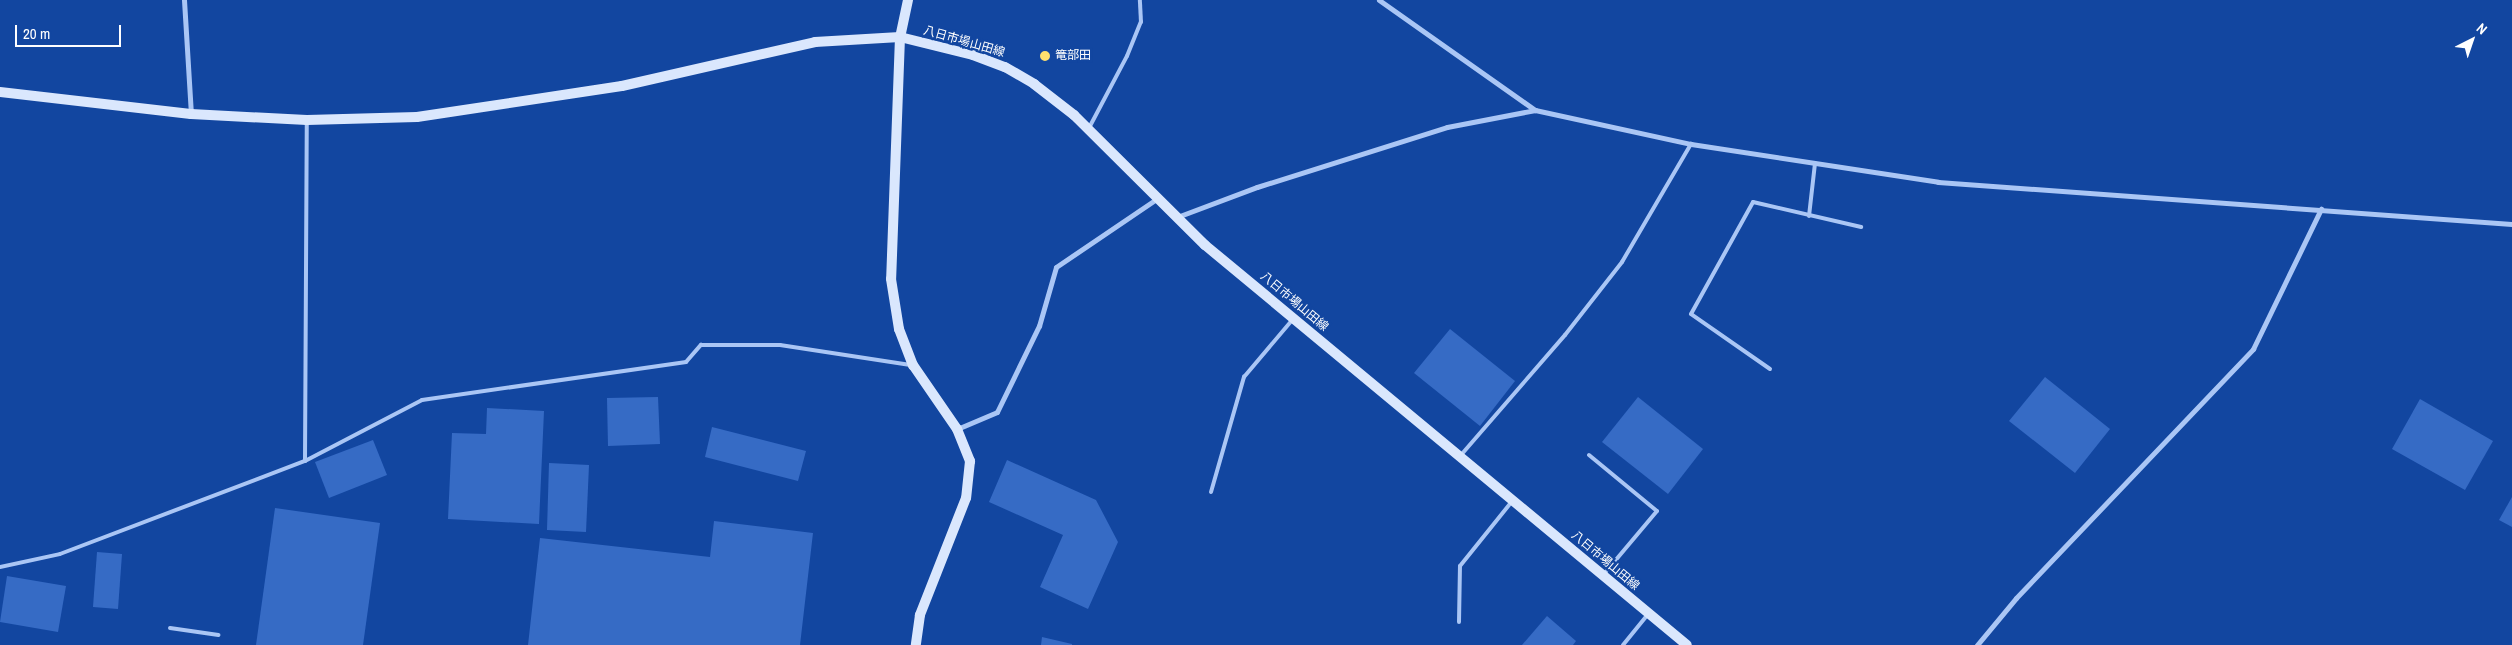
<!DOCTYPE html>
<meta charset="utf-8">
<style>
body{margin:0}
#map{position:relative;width:2512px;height:645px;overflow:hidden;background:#1246a0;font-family:"Archivo Narrow","Noto Sans JP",sans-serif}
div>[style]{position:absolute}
.building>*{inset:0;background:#366bc5}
.lane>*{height:4px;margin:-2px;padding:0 2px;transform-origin:2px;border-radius:2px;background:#aac6f5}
.street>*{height:5px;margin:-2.5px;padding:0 2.5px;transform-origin:2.5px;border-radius:2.5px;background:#aac6f5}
.secondary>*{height:10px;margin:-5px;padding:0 5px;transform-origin:5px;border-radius:5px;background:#dae7fd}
.dots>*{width:14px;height:14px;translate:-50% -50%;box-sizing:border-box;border:2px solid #1246a0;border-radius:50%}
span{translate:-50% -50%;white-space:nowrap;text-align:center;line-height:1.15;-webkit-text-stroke:4.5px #1246a0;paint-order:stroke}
.street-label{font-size:12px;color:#fff}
.poi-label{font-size:12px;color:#fff}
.left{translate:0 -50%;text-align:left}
.north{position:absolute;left:2447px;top:15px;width:50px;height:50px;-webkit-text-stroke:4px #1246a0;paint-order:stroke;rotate:41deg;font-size:14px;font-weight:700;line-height:20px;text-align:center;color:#fff}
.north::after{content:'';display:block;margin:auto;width:18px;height:22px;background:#fff;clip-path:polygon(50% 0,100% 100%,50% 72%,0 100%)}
.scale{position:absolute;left:15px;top:25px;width:106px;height:22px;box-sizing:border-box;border:2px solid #fff;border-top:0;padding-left:6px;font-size:15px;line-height:18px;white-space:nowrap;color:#fff;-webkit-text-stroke:4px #1246a0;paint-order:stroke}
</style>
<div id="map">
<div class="building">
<i style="clip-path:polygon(1450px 329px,1515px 381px,1480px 426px,1414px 373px)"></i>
<i style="clip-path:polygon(2045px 377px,2110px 429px,2075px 473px,2009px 421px)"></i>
<i style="clip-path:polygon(658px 397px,660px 444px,608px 446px,607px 398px)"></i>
<i style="clip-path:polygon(1638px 397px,1703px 449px,1668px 494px,1602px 442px)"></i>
<i style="clip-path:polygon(2420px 399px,2493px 441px,2465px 490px,2392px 449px)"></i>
<i style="clip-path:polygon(487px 408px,544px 411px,539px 524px,448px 519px,452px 433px,486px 434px)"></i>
<i style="clip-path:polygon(712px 427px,806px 451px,798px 481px,705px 457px)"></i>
<i style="clip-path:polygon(373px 440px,387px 475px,329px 498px,315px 462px)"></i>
<i style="clip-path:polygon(1007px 460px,1096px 500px,1118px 542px,1088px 609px,1040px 587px,1063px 535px,989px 502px)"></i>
<i style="clip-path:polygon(549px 463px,589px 465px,586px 532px,547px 530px)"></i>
<i style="clip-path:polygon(2512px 497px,2512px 527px,2499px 520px)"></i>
<i style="clip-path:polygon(275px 508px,380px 523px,363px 645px,256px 645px)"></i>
<i style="clip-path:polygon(714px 521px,813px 533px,800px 645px,528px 645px,540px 538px,710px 557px)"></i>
<i style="clip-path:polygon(97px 552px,122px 554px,118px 609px,93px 607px)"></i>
<i style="clip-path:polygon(7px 576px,66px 586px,58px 632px,0 622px)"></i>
<i style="clip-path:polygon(1547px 616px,1576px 641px,1573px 645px,1522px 645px)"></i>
<i style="clip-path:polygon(1042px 637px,1072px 644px,1072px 645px,1041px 645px)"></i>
</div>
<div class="lane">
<i style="left:1089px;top:128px;width:81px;rotate:-62.2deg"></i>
<i style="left:1127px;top:56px;width:37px;rotate:-68deg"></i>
<i style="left:1141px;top:22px;width:22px;rotate:-93deg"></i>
<i style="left:1809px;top:216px;width:53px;rotate:-83.5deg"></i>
<i style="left:1770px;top:369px;width:96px;rotate:-145.2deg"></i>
<i style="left:1691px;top:314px;width:128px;rotate:-61deg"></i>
<i style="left:1753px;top:202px;width:111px;rotate:13deg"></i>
<i style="left:1461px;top:455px;width:159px;rotate:-49.1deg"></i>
<i style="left:1565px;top:335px;width:93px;rotate:-52deg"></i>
<i style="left:1622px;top:262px;width:137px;rotate:-59.7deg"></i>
<i style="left:1589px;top:455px;width:88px;rotate:39.5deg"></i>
<i style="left:1657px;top:511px;width:82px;rotate:130.1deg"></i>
<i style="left:305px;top:461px;width:339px;rotate:-89.7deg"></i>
<i style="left:1211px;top:492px;width:120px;rotate:-74deg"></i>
<i style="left:1244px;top:377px;width:76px;rotate:-49.8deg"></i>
<i style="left:0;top:567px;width:61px;rotate:-12.2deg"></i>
<i style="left:60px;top:554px;width:262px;rotate:-20.8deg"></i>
<i style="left:305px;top:461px;width:132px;rotate:-27.5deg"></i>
<i style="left:422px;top:400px;width:267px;rotate:-8.2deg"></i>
<i style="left:686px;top:362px;width:23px;rotate:-49deg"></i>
<i style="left:701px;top:345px;width:79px"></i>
<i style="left:780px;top:345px;width:132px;rotate:8.7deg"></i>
<i style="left:1459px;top:622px;width:56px;rotate:-89deg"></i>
<i style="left:1460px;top:566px;width:85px;rotate:-51.2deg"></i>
<i style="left:170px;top:628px;width:49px;rotate:8.3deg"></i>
<i style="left:1623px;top:645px;width:40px;rotate:-51deg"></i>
</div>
<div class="street">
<i style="left:184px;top:0;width:114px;rotate:86.5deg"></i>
<i style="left:1379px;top:0;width:191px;rotate:35.2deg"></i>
<i style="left:1177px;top:217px;width:85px;rotate:-20.6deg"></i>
<i style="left:1257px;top:187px;width:199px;rotate:-17.5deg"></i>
<i style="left:1447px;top:127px;width:90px;rotate:-10.9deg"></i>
<i style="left:1535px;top:110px;width:160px;rotate:12.3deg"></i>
<i style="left:1691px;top:144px;width:250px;rotate:8.7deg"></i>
<i style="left:1938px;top:182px;width:576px;rotate:4.18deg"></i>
<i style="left:957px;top:429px;width:43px;rotate:-23deg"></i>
<i style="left:997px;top:412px;width:96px;rotate:-64deg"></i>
<i style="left:1039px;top:326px;width:61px;rotate:-73.9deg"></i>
<i style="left:1056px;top:267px;width:123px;rotate:-34.1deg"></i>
<i style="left:1977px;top:645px;width:61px;rotate:-50.3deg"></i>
<i style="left:2016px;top:598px;width:344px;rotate:-46.4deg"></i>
<i style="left:2253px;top:349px;width:156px;rotate:-64.1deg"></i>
</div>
<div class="secondary">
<i style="left:908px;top:0;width:38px;rotate:102deg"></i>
<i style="left:900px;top:37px;width:242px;rotate:92.1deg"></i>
<i style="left:891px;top:279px;width:51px;rotate:80.9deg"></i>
<i style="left:899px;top:329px;width:39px;rotate:69deg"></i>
<i style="left:913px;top:365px;width:78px;rotate:55.5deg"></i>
<i style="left:957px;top:429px;width:35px;rotate:68deg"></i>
<i style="left:970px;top:461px;width:37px;rotate:96deg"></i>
<i style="left:966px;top:498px;width:126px;rotate:111.5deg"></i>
<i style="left:920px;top:615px;width:30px;rotate:98deg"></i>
<i style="left:0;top:92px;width:192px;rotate:6.6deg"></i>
<i style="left:191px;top:114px;width:116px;rotate:3deg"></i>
<i style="left:307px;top:120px;width:110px;rotate:-1.6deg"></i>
<i style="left:417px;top:117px;width:207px;rotate:-8.6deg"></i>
<i style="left:622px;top:86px;width:198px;rotate:-12.8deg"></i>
<i style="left:815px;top:42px;width:85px;rotate:-3.4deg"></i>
<i style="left:900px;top:37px;width:75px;rotate:13.9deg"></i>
<i style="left:973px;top:55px;width:34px;rotate:21deg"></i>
<i style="left:1005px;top:67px;width:34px;rotate:30deg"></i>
<i style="left:1034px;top:84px;width:51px;rotate:37.8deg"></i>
<i style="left:1074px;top:115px;width:185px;rotate:44.8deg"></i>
<i style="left:1205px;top:245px;width:626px;rotate:39.69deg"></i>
</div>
<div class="dots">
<i style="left:1045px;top:56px;background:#ffe06e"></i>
</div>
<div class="street-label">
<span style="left:964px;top:42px;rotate:16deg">八日市場山田線</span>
<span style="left:1294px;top:302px;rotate:40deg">八日市場山田線</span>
<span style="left:1605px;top:561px;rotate:40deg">八日市場山田線</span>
</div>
<div class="poi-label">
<span class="left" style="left:1055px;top:56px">篭部田</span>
</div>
<div class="north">N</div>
<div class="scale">20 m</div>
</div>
